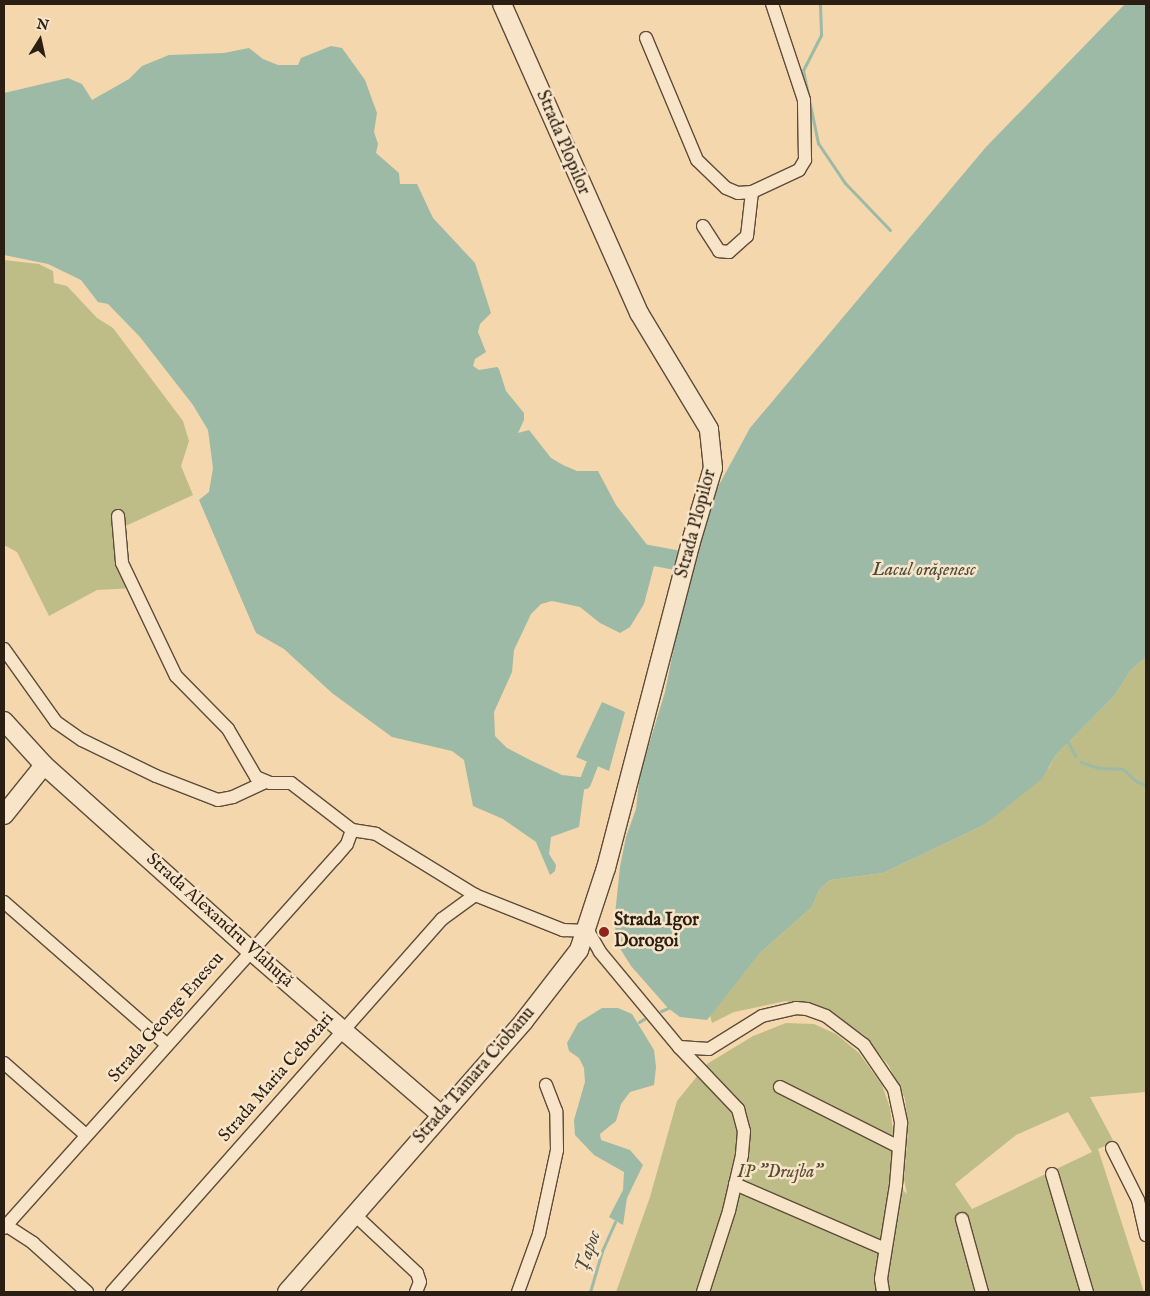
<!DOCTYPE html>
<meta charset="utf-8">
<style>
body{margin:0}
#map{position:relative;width:1150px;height:1296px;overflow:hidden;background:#f4d7ac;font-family:"IM FELL English",serif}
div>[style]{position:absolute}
.green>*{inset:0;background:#bebd87}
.water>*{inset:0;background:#9cbaa5}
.stream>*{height:3px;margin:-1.5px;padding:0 1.5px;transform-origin:1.5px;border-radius:1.5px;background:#9cbaa5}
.canal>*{height:12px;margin:-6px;padding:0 6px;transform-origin:6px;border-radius:6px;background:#9cbaa5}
.river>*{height:20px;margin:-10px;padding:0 10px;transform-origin:10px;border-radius:10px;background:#9cbaa5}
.roads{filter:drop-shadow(1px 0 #5d4c39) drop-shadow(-1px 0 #5d4c39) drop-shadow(0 1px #5d4c39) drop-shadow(0 -1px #5d4c39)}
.street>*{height:12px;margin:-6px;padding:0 6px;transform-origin:6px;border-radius:6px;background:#f8e5c9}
.secondary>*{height:18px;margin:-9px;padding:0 9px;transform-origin:9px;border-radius:9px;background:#f8e5c9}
.dots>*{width:14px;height:14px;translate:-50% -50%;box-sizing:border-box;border:2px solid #f8e5c9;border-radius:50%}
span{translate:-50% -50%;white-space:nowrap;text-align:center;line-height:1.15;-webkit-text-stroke:5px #f8e5c9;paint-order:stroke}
.street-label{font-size:18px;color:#2b1e13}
.poi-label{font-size:18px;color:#2b1e13;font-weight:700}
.left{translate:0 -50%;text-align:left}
.park-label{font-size:18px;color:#574e36;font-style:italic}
.water-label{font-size:19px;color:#4d4d3f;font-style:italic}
.frame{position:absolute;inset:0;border:5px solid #2b1e13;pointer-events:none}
.north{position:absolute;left:15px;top:15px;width:50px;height:50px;-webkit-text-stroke:4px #f8e5c9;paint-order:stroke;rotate:10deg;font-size:14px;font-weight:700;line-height:20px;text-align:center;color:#2b1e13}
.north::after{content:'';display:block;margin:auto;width:18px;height:22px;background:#2b1e13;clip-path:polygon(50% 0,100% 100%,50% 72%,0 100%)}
</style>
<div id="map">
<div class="green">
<i style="clip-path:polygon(4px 260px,39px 264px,53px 271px,54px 283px,67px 286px,97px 318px,113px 328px,183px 421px,189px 441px,181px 466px,193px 495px,117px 530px,135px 588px,97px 590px,49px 616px,17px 552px,4px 545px)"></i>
<i style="clip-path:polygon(evenodd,1146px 657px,1146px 1092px,1090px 1097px,1114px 1142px,1098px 1149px,1144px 1292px,616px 1292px,650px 1197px,677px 1101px,707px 1064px,753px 1036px,786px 1023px,814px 1024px,836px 1034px,859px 1053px,882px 1085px,890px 1108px,900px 1187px,907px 1194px,904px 1179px,908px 1127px,905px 1099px,889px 1066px,864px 1035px,829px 1013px,786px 1001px,734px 1012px,712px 1023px,710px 1015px,760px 953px,812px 907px,819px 890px,830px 880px,883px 873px,984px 825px,1049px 768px,1056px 755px,1114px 696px,1131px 670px,1146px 657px,1068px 1112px,1092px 1152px,972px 1209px,955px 1184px,1016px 1135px,1068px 1112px)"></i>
</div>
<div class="water">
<i style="clip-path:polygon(1125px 4px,1146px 4px,1146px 657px,1131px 670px,1114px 696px,1056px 755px,1042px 779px,984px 825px,883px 873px,830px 880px,819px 890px,812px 907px,760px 953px,707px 1020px,680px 1017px,668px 1008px,631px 966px,621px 950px,614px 924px,620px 867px,626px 837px,636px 809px,640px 774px,665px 692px,687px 582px,713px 496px,750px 428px,986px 147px)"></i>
<i style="clip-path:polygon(331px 46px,342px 48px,365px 80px,377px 113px,374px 132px,378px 144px,376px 153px,399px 173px,400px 184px,417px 184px,433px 218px,475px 263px,491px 313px,480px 324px,478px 332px,486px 352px,475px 359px,473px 366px,479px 370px,497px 367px,499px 369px,506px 391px,524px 413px,524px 420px,518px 433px,529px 430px,551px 458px,563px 465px,577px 471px,598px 471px,616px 505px,655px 555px,651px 563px,654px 566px,644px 604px,630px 627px,620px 633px,600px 623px,580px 607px,552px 601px,541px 604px,531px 614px,514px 650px,512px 672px,494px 712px,495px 736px,507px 748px,530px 760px,562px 775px,588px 778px,589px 781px,584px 790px,579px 827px,551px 837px,549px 854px,556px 865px,555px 871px,550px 875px,536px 842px,503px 819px,473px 806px,464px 760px,452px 751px,392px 737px,332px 693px,284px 649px,256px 633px,199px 500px,209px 492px,213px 468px,208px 430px,193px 405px,140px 337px,108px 304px,98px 302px,81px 280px,48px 264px,4px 255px,4px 93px,68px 78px,82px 84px,92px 100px,129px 79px,142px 66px,169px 55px,224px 53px,249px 48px,263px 59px,278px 65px,298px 65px,301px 58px)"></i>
<i style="clip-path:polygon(602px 702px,625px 712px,609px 771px,576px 757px)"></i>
<i style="clip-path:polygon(602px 1008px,618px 1008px,632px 1014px,654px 1050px,656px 1067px,654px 1085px,630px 1092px,621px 1104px,616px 1121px,600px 1134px,601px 1140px,630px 1150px,643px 1165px,627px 1198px,623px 1225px,609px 1217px,623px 1190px,624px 1172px,594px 1155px,575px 1135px,574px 1120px,585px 1082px,584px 1068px,579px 1058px,569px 1051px,567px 1043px,578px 1023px)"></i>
</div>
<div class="stream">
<i style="left:820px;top:4px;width:31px;rotate:88deg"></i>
<i style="left:821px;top:35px;width:39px;rotate:117deg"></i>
<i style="left:803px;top:70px;width:75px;rotate:78.4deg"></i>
<i style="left:818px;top:143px;width:48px;rotate:56deg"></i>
<i style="left:845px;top:183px;width:65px;rotate:46.2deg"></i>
<i style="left:1068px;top:742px;width:16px;rotate:63deg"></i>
<i style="left:1081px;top:762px;width:18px;rotate:19deg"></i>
<i style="left:1098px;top:768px;width:25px;rotate:2deg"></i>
<i style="left:1123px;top:769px;width:18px;rotate:43deg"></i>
<i style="left:1136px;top:781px;width:11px;rotate:22deg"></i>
<i style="left:661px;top:1011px;width:8px;rotate:-23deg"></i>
<i style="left:639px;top:1022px;width:6px;rotate:-31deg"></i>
<i style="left:590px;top:1292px;width:43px;rotate:-73.7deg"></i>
<i style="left:602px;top:1251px;width:32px;rotate:-66deg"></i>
</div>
<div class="canal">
<i style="left:585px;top:783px;width:19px;rotate:-69deg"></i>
</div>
<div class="river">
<i style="left:627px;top:551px;width:66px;rotate:10.5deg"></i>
<i style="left:692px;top:563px;width:10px;rotate:-11deg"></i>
</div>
<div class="roads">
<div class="street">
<i style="left:646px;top:38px;width:132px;rotate:67.3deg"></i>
<i style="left:697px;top:160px;width:40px;rotate:44deg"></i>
<i style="left:726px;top:188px;width:13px;rotate:23deg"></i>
<i style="left:738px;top:193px;width:14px;rotate:-4deg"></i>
<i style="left:752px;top:192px;width:52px;rotate:-25.1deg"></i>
<i style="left:799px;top:170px;width:12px;rotate:-59deg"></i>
<i style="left:805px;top:160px;width:60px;rotate:-91deg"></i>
<i style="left:804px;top:100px;width:101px;rotate:-108.4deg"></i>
<i style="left:703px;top:226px;width:30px;rotate:57deg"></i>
<i style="left:719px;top:251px;width:10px;rotate:6deg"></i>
<i style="left:729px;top:252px;width:24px;rotate:-42deg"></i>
<i style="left:747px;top:236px;width:44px;rotate:-83.5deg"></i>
<i style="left:118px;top:516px;width:47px;rotate:85.1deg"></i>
<i style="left:122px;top:563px;width:125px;rotate:64.5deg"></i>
<i style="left:176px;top:676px;width:74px;rotate:45.5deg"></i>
<i style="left:228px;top:729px;width:56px;rotate:59.7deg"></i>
<i style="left:256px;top:777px;width:15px;rotate:23deg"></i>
<i style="left:270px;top:783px;width:21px"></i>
<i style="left:291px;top:783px;width:77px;rotate:37.6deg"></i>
<i style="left:352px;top:830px;width:24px;rotate:9deg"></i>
<i style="left:376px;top:834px;width:116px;rotate:31.6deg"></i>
<i style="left:475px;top:895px;width:95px;rotate:21.7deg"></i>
<i style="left:563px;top:930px;width:25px;rotate:2deg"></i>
<i style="left:588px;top:931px;width:24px;rotate:60deg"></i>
<i style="left:600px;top:952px;width:124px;rotate:50.3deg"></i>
<i style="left:679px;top:1047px;width:86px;rotate:46.4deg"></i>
<i style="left:738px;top:1109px;width:23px;rotate:75deg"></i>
<i style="left:744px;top:1131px;width:24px;rotate:95deg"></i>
<i style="left:742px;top:1155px;width:57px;rotate:103.1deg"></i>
<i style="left:729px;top:1211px;width:85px;rotate:107.8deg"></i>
<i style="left:4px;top:649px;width:90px;rotate:54.5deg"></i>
<i style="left:56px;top:722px;width:32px;rotate:35deg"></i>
<i style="left:82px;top:740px;width:82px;rotate:25.9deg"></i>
<i style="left:156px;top:776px;width:66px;rotate:21.2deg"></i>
<i style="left:218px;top:800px;width:15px;rotate:-11deg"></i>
<i style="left:233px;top:797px;width:35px;rotate:-25deg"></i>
<i style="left:4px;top:902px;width:215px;rotate:41.2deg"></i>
<i style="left:679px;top:1047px;width:30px;rotate:4deg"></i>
<i style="left:709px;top:1049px;width:62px;rotate:-31.9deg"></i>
<i style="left:762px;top:1016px;width:35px;rotate:-13deg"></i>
<i style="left:796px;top:1008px;width:11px;rotate:5deg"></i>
<i style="left:807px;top:1009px;width:20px;rotate:20deg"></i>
<i style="left:826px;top:1016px;width:48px;rotate:37.3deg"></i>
<i style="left:864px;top:1045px;width:53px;rotate:55.7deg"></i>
<i style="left:894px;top:1089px;width:35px;rotate:78deg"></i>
<i style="left:901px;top:1123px;width:62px;rotate:94.6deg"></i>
<i style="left:896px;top:1185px;width:95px;rotate:99.1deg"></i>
<i style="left:881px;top:1279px;width:13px;rotate:81deg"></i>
<i style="left:4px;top:1063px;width:109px;rotate:41.3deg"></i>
<i style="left:780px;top:1087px;width:133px;rotate:26.8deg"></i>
<i style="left:1112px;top:1148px;width:58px;rotate:63.4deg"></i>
<i style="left:1138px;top:1200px;width:36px;rotate:77deg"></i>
<i style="left:1052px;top:1174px;width:123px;rotate:73.5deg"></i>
<i style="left:735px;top:1184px;width:163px;rotate:23.4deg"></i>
<i style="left:355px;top:1215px;width:85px;rotate:43.1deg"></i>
<i style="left:417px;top:1273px;width:9px;rotate:72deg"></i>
<i style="left:420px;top:1282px;width:11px;rotate:112deg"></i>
<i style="left:962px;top:1219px;width:76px;rotate:74.7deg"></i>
<i style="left:4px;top:1224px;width:35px;rotate:33deg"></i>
<i style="left:33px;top:1243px;width:73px;rotate:42.2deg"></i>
<i style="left:4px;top:1228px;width:496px;rotate:-48.2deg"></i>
<i style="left:335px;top:858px;width:18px;rotate:-49deg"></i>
<i style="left:347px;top:844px;width:15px;rotate:-70deg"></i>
<i style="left:112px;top:1292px;width:498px;rotate:-48.5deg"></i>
<i style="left:442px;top:919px;width:41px;rotate:-36deg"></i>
<i style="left:518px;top:1292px;width:62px;rotate:-70.1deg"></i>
<i style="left:539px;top:1234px;width:86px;rotate:-77.9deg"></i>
<i style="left:557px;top:1150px;width:39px;rotate:-91deg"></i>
<i style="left:556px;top:1111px;width:28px;rotate:-111deg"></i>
</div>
<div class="secondary">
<i style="left:4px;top:721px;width:59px;rotate:47.7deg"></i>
<i style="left:44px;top:765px;width:277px;rotate:41.9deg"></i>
<i style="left:250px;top:950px;width:251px;rotate:40.8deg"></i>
<i style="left:4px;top:815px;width:64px;rotate:-51.3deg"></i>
<i style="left:287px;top:1292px;width:360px;rotate:-48.8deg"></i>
<i style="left:524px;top:1021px;width:90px;rotate:-52.2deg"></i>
<i style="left:579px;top:950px;width:86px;rotate:-71.8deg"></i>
<i style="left:606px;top:868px;width:334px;rotate:-75.4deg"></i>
<i style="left:690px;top:545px;width:80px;rotate:-73.4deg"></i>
<i style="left:713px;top:468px;width:39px;rotate:-96deg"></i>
<i style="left:709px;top:429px;width:135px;rotate:-121.1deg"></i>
<i style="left:639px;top:313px;width:338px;rotate:-113.9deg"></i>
</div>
</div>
<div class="dots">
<i style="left:604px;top:932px;background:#8f2418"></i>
</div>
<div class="street-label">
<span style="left:562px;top:143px;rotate:67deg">Strada Plopilor</span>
<span style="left:697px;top:524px;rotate:-75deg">Strada Plopilor</span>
<span style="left:219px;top:921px;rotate:42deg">Strada Аlexandru Vlahuță</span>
<span style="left:167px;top:1018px;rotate:-49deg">Strada George Enescu</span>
<span style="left:475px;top:1076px;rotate:-49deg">Strada Tamara Ciobanu</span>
<span style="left:277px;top:1078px;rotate:-49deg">Strada Maria Cebotari</span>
</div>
<div class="poi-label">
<span class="left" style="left:614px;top:932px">Strada Igor<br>Dorogoi</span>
</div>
<div class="park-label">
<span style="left:780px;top:1173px">IP "Drujba"</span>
</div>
<div class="water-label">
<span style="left:924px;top:571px">Lacul orăşenesc</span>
<span style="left:589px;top:1252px;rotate:-70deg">Țapoc</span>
</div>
<div class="frame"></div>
<div class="north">N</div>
</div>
